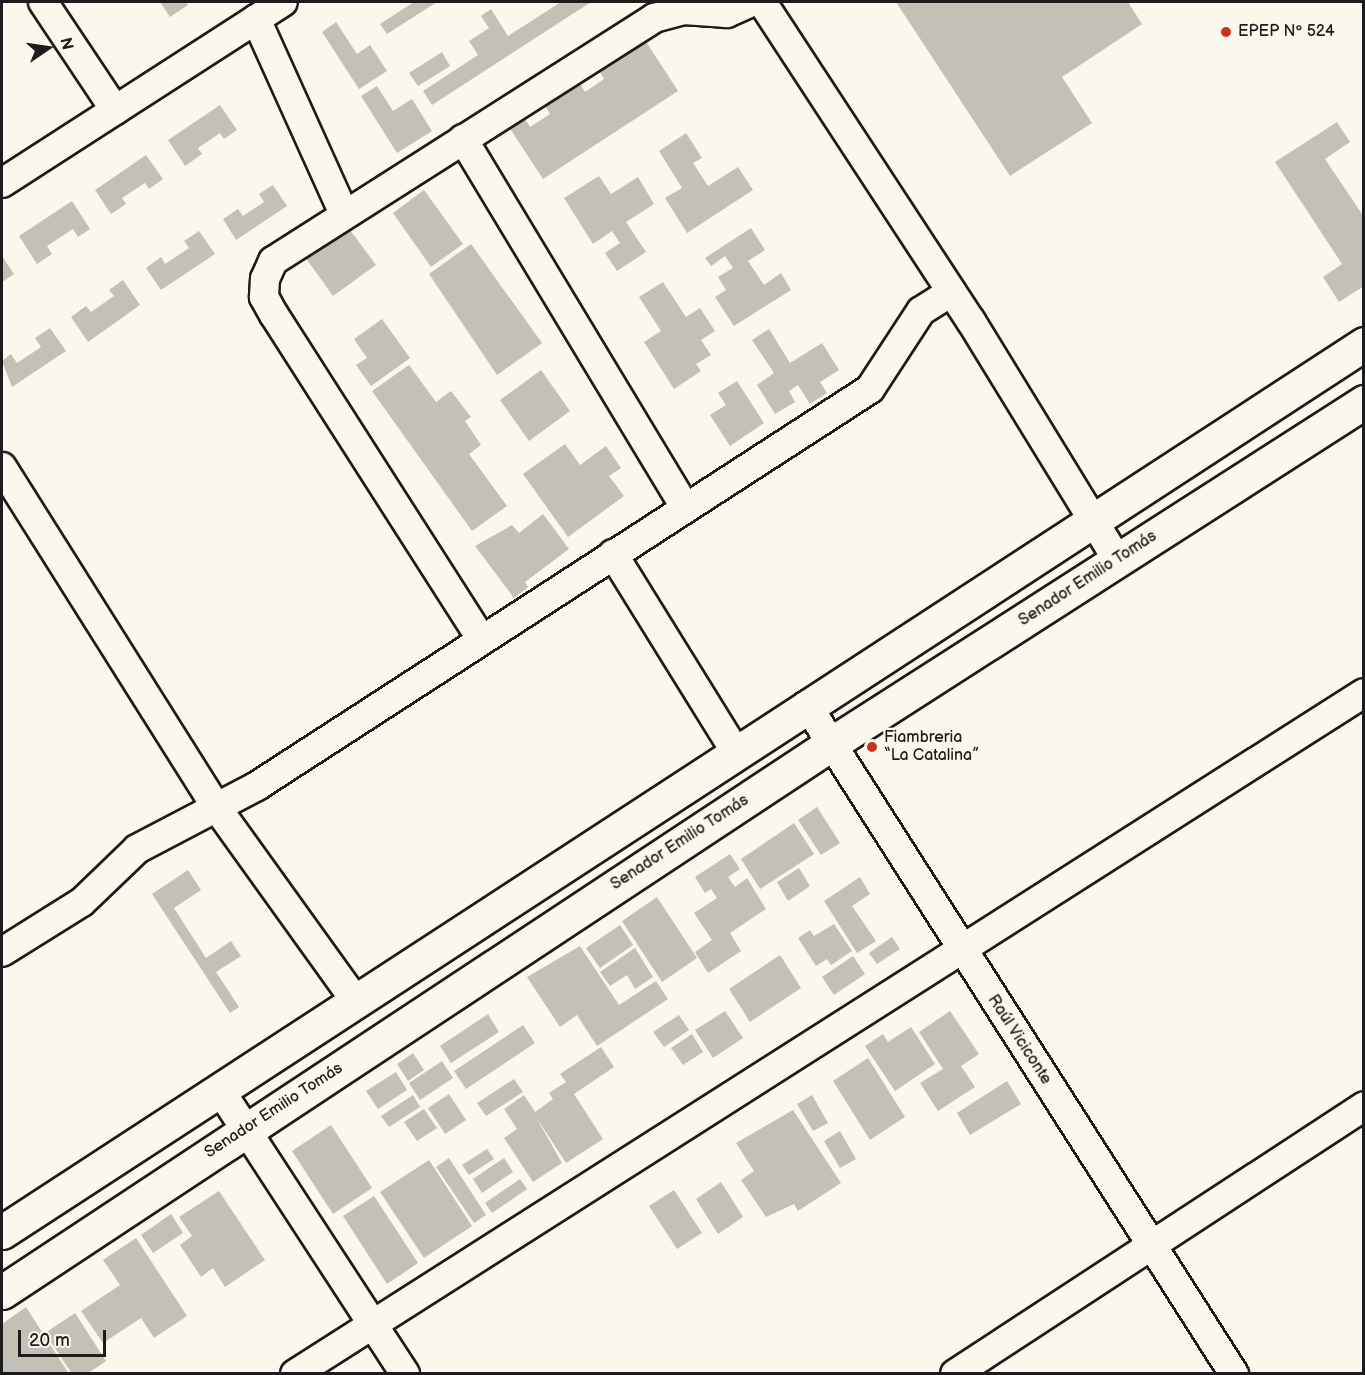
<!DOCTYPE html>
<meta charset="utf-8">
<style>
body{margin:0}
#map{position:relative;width:1365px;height:1375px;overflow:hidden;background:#fbf7ec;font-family:"Balsamiq Sans",sans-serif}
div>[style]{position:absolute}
.building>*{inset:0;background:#c3c0b8}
.roads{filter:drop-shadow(2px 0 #1c1c1c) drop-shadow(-2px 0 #1c1c1c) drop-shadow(0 2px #1c1c1c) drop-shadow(0 -2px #1c1c1c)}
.minor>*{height:28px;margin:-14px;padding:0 14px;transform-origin:14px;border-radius:14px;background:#fbf7ec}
.major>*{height:33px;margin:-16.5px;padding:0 16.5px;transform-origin:16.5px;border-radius:16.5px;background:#fbf7ec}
.dots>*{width:16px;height:16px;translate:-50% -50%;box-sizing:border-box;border:3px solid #fbf7ec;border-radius:50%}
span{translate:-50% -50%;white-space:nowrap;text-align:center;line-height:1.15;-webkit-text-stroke:4.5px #fbf7ec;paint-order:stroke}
.poi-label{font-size:16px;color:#1c1c1c}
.left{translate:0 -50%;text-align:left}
.street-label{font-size:16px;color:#1c1c1c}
.frame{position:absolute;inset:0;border:3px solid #1c1c1c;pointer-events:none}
.north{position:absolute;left:18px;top:18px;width:60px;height:60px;-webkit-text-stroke:4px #fbf7ec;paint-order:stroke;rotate:77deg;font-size:16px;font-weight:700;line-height:24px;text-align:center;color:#1c1c1c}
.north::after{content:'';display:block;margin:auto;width:21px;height:27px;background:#1c1c1c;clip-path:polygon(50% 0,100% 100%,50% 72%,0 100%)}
.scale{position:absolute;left:18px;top:1330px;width:88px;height:27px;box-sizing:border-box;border:3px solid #1c1c1c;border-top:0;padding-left:8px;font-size:18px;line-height:21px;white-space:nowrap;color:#1c1c1c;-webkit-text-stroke:4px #fbf7ec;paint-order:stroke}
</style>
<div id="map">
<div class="building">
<i style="clip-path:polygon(160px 2px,186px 2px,188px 5px,170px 17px)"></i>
<i style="clip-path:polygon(414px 2px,437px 2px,387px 34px,380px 24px)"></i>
<i style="clip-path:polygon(561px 2px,591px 2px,432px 105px,423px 91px,478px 55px,469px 41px,489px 28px,481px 16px,491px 9px,508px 36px)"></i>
<i style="clip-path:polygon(896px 2px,1128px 2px,1142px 24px,1062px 77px,1092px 123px,1010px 176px)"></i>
<i style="clip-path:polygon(336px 22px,357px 54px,370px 45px,387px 71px,359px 89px,322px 32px)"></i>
<i style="clip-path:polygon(643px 37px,678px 91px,543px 179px,507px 124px,522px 114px,530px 127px,550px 114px,543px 102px,578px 80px,585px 92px,604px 79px,597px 67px)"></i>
<i style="clip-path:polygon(442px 52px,450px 66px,418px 86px,409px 73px)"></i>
<i style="clip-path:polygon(377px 86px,393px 111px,412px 99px,432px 131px,397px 153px,361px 96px)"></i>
<i style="clip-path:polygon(220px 105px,237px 130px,224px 139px,220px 133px,198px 148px,202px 154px,185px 166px,168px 140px)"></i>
<i style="clip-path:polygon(1337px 122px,1350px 142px,1325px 159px,1364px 217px,1364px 286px,1339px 302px,1323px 277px,1342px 264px,1275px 162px)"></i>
<i style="clip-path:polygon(686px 133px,702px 158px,693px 163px,708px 186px,738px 167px,753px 190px,687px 233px,665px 198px,682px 188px,659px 151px)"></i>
<i style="clip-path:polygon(146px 155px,163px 179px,149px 189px,145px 183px,122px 198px,126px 204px,111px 214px,95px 190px)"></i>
<i style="clip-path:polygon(599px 176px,611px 194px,638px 177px,654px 204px,626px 222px,646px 252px,617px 271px,605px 253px,620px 243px,612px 231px,593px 244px,564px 198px)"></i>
<i style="clip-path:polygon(273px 185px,287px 206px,236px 240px,223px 219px,238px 209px,243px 216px,264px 202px,259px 194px)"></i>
<i style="clip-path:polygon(424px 190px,463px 244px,431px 267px,393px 213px)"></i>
<i style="clip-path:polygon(72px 201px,90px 229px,78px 237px,73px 229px,47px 246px,52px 254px,37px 264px,19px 236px)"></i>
<i style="clip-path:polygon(347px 226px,376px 265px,333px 296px,305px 257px)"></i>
<i style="clip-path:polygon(751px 228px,765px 250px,748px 261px,764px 285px,781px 273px,791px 290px,734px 326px,715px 297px,726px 290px,718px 277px,733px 268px,725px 256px,711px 266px,705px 258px)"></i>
<i style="clip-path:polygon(199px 231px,215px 254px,161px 290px,146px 268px,161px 257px,165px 264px,189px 248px,184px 241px)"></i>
<i style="clip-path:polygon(471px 244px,542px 343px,497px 375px,429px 274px)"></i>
<i style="clip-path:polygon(2px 256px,14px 274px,2px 282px)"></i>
<i style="clip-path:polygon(123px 280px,140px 305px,88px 342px,71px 317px,86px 306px,91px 312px,114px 296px,109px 290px)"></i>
<i style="clip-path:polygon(663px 282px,686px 317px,700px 308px,715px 331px,701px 340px,711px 355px,696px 364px,701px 371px,674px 389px,644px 342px,661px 331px,639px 297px)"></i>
<i style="clip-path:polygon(382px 319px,410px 358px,371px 386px,356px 365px,367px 358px,354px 339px)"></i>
<i style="clip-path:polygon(50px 328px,66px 351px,12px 387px,2px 361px,11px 354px,17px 363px,41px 347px,35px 338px)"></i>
<i style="clip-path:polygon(769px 329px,790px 363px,822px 343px,839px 370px,820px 382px,827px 393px,810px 404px,798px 385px,789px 391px,795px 402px,775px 414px,757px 385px,774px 373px,752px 340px)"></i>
<i style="clip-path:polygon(409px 365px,436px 402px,451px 391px,471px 417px,465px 421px,481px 445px,469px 454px,507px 506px,472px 531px,372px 391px)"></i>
<i style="clip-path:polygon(541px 370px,570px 411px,529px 441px,500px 400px)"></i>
<i style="clip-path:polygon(737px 381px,764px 423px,730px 446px,710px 415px,726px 405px,718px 393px)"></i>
<i style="clip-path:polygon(565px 444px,580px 465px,606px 446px,621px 468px,609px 476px,624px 496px,568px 537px,523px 474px)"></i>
<i style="clip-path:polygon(543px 514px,569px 549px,525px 582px,528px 587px,514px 598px,475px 546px,512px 525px,519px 533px)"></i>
<i style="clip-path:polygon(817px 807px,840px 843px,821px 855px,798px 820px)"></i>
<i style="clip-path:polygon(794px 823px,814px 854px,760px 889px,741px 859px)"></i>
<i style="clip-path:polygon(730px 854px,740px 869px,728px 877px,735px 887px,747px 878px,766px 909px,730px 933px,741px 951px,708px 973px,695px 952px,712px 940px,694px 913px,717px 898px,711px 889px,705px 893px,695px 877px)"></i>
<i style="clip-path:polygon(799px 868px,810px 886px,788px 901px,777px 882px)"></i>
<i style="clip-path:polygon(188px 870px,201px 890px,174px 908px,206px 958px,231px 941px,241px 956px,216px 972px,239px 1007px,230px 1013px,152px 894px)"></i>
<i style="clip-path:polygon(860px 877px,870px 894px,852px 906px,876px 941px,857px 953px,824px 901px)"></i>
<i style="clip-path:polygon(657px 897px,697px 958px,662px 982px,622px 921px)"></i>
<i style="clip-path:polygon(834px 924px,852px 951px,831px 965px,827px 959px,816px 966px,798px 938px,810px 930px,814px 936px)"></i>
<i style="clip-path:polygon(620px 925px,633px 945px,600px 968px,586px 948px)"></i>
<i style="clip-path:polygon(892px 937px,900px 949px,877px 964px,869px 953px)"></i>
<i style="clip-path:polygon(580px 946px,619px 1005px,656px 981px,668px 999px,597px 1046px,577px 1015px,560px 1027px,527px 977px)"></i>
<i style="clip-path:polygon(635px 948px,653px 977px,635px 989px,627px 975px,610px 986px,600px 972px)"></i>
<i style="clip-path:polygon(780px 955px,801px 988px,750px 1022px,729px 989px)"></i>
<i style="clip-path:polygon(853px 956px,865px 974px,834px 995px,822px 977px)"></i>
<i style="clip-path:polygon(725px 1011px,743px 1038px,713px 1058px,695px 1030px)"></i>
<i style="clip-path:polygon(950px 1011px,979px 1054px,961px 1066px,975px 1087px,938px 1111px,920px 1083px,943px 1069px,919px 1032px)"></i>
<i style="clip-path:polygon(488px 1014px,499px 1032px,451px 1063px,440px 1046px)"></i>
<i style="clip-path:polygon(679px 1015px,689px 1030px,664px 1047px,653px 1032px)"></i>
<i style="clip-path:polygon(523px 1025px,535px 1043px,466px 1089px,454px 1071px)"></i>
<i style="clip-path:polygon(911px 1027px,935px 1064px,895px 1091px,865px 1046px,883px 1034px,888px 1042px)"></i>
<i style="clip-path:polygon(692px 1034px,703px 1052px,683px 1065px,671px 1048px)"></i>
<i style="clip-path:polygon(601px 1047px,614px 1067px,574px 1094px,603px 1139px,566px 1163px,536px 1117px,562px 1163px,533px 1182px,504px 1138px,517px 1129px,504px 1109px,524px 1095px,535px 1112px,553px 1099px,549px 1093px,566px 1082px,560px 1074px)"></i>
<i style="clip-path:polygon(413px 1053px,424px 1070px,408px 1081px,397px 1064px)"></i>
<i style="clip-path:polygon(868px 1058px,905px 1117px,870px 1140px,833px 1081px)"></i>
<i style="clip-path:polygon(442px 1061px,453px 1078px,420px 1100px,409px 1083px)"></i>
<i style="clip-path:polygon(396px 1072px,407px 1090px,378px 1109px,366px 1091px)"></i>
<i style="clip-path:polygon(514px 1079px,523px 1092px,486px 1116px,477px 1103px)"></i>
<i style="clip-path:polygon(1007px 1081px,1021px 1104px,970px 1135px,957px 1113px)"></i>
<i style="clip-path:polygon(449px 1094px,466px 1120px,445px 1134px,428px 1108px)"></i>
<i style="clip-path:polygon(413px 1095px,420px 1107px,389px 1127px,381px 1116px)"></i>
<i style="clip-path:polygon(812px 1095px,828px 1123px,813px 1131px,797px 1104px)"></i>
<i style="clip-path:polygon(424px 1109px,437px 1128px,417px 1141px,404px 1122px)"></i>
<i style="clip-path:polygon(793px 1110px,841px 1183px,798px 1211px,794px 1204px,766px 1217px,741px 1180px,754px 1171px,736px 1143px)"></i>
<i style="clip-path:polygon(331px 1125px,372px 1188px,333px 1214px,292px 1151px)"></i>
<i style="clip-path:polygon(840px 1131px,856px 1159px,840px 1168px,824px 1141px)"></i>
<i style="clip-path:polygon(487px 1149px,494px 1159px,469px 1175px,462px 1165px)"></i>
<i style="clip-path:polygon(449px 1158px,486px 1215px,474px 1223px,436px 1167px)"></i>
<i style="clip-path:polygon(504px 1158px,513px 1172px,482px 1193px,473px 1179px)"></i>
<i style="clip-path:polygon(429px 1160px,472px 1226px,424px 1258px,380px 1192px)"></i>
<i style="clip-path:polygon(520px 1179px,527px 1189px,492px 1213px,485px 1203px)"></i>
<i style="clip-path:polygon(721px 1182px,743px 1217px,718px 1234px,696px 1199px)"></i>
<i style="clip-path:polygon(674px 1190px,702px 1233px,677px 1249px,649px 1206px)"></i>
<i style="clip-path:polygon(219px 1191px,265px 1260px,225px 1287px,213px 1268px,201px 1277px,180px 1245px,192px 1236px,179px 1217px)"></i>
<i style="clip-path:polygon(374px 1196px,418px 1263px,387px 1284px,343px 1216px)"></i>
<i style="clip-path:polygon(171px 1214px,183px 1233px,153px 1253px,141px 1235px)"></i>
<i style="clip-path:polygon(136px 1238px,187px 1316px,154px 1338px,141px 1318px,103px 1343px,81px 1311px,120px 1285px,103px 1260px)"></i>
<i style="clip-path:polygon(26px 1307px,69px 1374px,2px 1374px,2px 1324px)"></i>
<i style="clip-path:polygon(75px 1313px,106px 1361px,87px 1374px,72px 1374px,45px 1333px)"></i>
</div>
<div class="roads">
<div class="minor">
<i style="left:43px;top:2px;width:130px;rotate:56.3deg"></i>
<i style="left:762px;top:2px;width:381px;rotate:56.8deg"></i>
<i style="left:971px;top:321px;width:281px;rotate:58.5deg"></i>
<i style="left:256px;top:19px;width:214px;rotate:65.7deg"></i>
<i style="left:463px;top:139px;width:430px;rotate:58.9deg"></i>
<i style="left:2px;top:183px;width:334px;rotate:-32.8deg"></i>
<i style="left:2px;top:467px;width:403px;rotate:57.8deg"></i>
<i style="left:217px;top:808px;width:240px;rotate:54.3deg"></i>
<i style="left:613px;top:554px;width:232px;rotate:58.2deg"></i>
<i style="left:482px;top:640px;width:386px;rotate:-122.6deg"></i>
<i style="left:274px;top:315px;width:21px;rotate:-119deg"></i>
<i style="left:264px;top:297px;width:18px;rotate:-87deg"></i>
<i style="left:265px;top:279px;width:20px;rotate:-66deg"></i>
<i style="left:273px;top:261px;width:452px;rotate:-32.5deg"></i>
<i style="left:654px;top:18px;width:30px;rotate:-15deg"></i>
<i style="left:683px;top:10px;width:44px;rotate:3.9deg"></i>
<i style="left:727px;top:13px;width:27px;rotate:-24deg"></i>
<i style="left:807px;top:705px;width:794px;rotate:57.45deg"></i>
<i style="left:2px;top:952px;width:94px;rotate:-32deg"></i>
<i style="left:82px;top:902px;width:76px;rotate:-43.9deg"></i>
<i style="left:137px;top:849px;width:136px;rotate:-27.7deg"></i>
<i style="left:257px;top:786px;width:730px;rotate:-32.93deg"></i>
<i style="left:870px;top:389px;width:93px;rotate:-56.8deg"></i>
<i style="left:921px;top:311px;width:36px;rotate:-32deg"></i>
<i style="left:220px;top:1090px;width:339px;rotate:56.9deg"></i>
<i style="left:295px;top:1374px;width:1267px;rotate:-32.5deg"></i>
<i style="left:955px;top:1374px;width:489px;rotate:-33.2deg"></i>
</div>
<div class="major">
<i style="left:2px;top:1232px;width:1626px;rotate:-33.1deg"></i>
<i style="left:2px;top:1292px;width:997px;rotate:-33.47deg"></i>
<i style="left:834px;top:742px;width:630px;rotate:-32.68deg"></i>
</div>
</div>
<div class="dots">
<i style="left:1226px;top:32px;background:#c8321e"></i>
<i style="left:872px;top:747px;background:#c8321e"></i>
</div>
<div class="poi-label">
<span class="left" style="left:1238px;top:32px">EPEP Nº 524</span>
<span class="left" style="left:884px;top:747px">Fiambreria<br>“La Catalina”</span>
</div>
<div class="street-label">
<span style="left:1088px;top:579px;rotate:-33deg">Senador Emilio Tomás</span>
<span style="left:680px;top:843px;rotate:-33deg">Senador Emilio Tomás</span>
<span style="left:1019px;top:1040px;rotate:57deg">Raúl Viciconte</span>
<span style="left:274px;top:1111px;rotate:-33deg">Senador Emilio Tomás</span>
</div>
<div class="frame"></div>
<div class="north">N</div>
<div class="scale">20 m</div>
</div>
